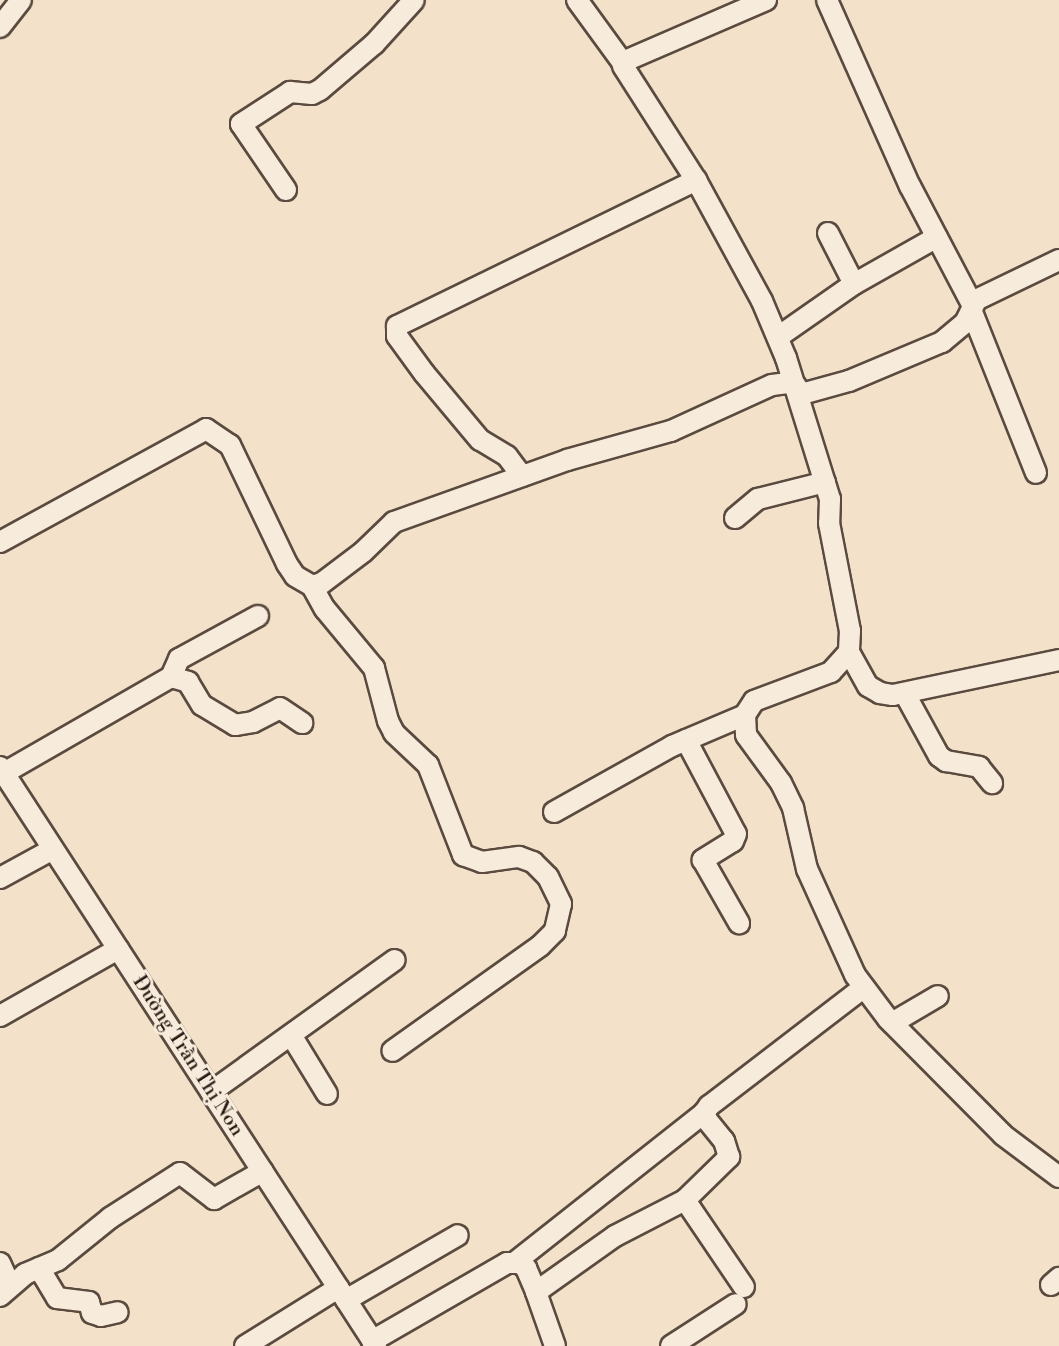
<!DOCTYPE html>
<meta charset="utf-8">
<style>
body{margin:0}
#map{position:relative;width:1059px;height:1346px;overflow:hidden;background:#f3e1c9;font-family:"Libre Bodoni",serif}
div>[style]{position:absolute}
.roads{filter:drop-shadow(2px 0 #5a4a3f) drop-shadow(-2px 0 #5a4a3f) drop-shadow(0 2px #5a4a3f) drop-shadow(0 -2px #5a4a3f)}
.minor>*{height:20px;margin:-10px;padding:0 10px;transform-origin:10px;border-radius:10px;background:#f7ecdc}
span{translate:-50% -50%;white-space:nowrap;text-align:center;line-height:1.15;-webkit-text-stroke:6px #f7ecdc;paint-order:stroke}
.street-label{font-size:20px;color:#271811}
</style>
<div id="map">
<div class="roads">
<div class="minor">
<i style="left:577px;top:0;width:78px;rotate:53.9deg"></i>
<i style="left:766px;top:0;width:154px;rotate:156.6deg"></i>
<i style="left:625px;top:61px;width:5px;rotate:112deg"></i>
<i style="left:623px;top:66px;width:135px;rotate:57.4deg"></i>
<i style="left:696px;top:180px;width:138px;rotate:61.4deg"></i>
<i style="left:762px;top:301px;width:62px;rotate:67.2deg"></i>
<i style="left:786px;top:358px;width:148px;rotate:72.7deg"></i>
<i style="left:830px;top:499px;width:24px;rotate:92deg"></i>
<i style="left:829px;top:523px;width:110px;rotate:79deg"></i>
<i style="left:850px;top:631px;width:21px;rotate:93deg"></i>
<i style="left:849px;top:652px;width:27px;rotate:132deg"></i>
<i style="left:831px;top:672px;width:82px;rotate:159.4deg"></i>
<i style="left:754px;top:701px;width:17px;rotate:123deg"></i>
<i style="left:745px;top:715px;width:20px;rotate:87deg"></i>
<i style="left:746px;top:735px;width:59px;rotate:53.9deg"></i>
<i style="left:781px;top:783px;width:28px;rotate:64deg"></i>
<i style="left:793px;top:808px;width:63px;rotate:77.1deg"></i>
<i style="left:807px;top:869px;width:116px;rotate:65.6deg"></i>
<i style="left:855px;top:975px;width:55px;rotate:53.1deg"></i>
<i style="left:888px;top:1019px;width:163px;rotate:45.2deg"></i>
<i style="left:1003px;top:1135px;width:70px;rotate:36.9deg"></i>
<i style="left:827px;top:0;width:204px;rotate:66deg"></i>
<i style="left:910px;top:186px;width:133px;rotate:62.3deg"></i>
<i style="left:0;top:27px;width:34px;rotate:-52deg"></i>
<i style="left:286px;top:190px;width:80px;rotate:-124.3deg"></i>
<i style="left:241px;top:124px;width:59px;rotate:-33.1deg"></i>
<i style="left:290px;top:92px;width:22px;rotate:5deg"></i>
<i style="left:312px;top:94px;width:9px;rotate:-27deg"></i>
<i style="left:320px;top:90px;width:71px;rotate:-40.4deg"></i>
<i style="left:374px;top:44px;width:59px;rotate:-47.7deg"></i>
<i style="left:828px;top:233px;width:57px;rotate:63deg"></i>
<i style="left:972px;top:312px;width:173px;rotate:68.3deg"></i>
<i style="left:778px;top:337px;width:93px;rotate:-34.9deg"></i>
<i style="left:854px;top:284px;width:95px;rotate:-29.5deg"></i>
<i style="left:798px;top:395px;width:53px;rotate:-15.4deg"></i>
<i style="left:849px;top:381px;width:101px;rotate:-22.8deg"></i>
<i style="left:942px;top:342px;width:30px;rotate:-40deg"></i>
<i style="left:965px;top:323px;width:25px;rotate:-64deg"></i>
<i style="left:976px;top:300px;width:92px;rotate:-25.7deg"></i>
<i style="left:522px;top:476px;width:25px;rotate:-127deg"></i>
<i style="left:507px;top:456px;width:31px;rotate:-149deg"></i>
<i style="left:480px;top:440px;width:87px;rotate:-129.9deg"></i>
<i style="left:424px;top:373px;width:46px;rotate:-126.1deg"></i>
<i style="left:397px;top:336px;width:10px;rotate:-90deg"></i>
<i style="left:397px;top:326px;width:333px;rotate:-26deg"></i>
<i style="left:735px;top:518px;width:30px;rotate:-40deg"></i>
<i style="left:758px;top:499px;width:69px;rotate:-14.2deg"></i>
<i style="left:0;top:542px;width:235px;rotate:-28.7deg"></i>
<i style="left:206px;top:429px;width:29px;rotate:34deg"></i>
<i style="left:230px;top:445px;width:132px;rotate:64.4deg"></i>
<i style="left:287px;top:564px;width:14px;rotate:56deg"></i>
<i style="left:295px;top:576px;width:20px;rotate:30deg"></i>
<i style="left:312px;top:586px;width:10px;rotate:-17deg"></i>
<i style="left:322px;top:583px;width:51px;rotate:-37.1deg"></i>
<i style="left:363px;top:552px;width:43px;rotate:-44.1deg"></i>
<i style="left:394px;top:522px;width:184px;rotate:-19.7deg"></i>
<i style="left:567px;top:460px;width:108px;rotate:-15.6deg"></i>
<i style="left:671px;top:431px;width:111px;rotate:-24.5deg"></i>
<i style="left:772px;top:385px;width:16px;rotate:-7deg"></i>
<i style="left:788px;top:383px;width:9px;rotate:21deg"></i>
<i style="left:312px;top:586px;width:26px;rotate:61deg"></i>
<i style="left:325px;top:609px;width:77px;rotate:50.3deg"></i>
<i style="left:374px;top:668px;width:55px;rotate:75.2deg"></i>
<i style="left:388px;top:721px;width:13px;rotate:63deg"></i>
<i style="left:394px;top:733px;width:47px;rotate:43.3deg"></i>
<i style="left:428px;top:765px;width:97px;rotate:68.7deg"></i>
<i style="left:463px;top:855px;width:20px;rotate:20deg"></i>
<i style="left:482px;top:862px;width:37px;rotate:-8deg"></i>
<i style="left:519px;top:857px;width:15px;rotate:20deg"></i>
<i style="left:533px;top:862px;width:21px;rotate:45deg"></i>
<i style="left:548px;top:877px;width:30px;rotate:64deg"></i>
<i style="left:561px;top:904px;width:28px;rotate:103deg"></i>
<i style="left:555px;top:931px;width:21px;rotate:135deg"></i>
<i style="left:540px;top:946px;width:181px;rotate:144.6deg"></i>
<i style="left:849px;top:652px;width:39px;rotate:61deg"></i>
<i style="left:868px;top:686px;width:14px;rotate:30deg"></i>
<i style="left:880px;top:693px;width:13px;rotate:9deg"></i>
<i style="left:893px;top:695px;width:170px;rotate:-11.9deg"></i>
<i style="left:171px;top:677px;width:18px;rotate:16deg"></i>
<i style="left:188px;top:682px;width:27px;rotate:59deg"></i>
<i style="left:202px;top:705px;width:39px;rotate:31deg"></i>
<i style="left:235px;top:725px;width:18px;rotate:-9deg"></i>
<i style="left:253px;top:722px;width:30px;rotate:-27deg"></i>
<i style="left:280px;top:708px;width:27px;rotate:34deg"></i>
<i style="left:905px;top:694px;width:71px;rotate:61.3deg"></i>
<i style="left:939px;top:756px;width:9px;rotate:36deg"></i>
<i style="left:946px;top:761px;width:34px;rotate:10deg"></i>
<i style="left:979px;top:767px;width:21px;rotate:51deg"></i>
<i style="left:686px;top:740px;width:106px;rotate:62deg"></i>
<i style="left:736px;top:834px;width:8px;rotate:113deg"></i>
<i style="left:733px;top:841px;width:36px;rotate:148deg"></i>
<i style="left:703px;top:860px;width:73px;rotate:60.3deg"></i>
<i style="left:0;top:767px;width:690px;rotate:57deg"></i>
<i style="left:4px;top:773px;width:193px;rotate:-29.9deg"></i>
<i style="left:171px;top:677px;width:20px;rotate:-66deg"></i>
<i style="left:179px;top:659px;width:90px;rotate:-28.6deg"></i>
<i style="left:554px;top:812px;width:135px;rotate:-29.2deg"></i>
<i style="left:672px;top:746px;width:79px;rotate:-23deg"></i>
<i style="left:0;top:878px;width:60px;rotate:-28.7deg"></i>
<i style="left:0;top:1016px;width:136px;rotate:-29.6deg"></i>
<i style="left:892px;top:1023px;width:53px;rotate:-30.4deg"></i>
<i style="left:291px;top:1035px;width:69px;rotate:58.6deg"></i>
<i style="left:211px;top:1092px;width:226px;rotate:-35.7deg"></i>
<i style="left:685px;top:1200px;width:105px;rotate:55.9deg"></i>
<i style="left:0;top:1263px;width:24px;rotate:66deg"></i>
<i style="left:514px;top:1263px;width:242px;rotate:-38.3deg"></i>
<i style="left:39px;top:1268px;width:35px;rotate:59deg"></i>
<i style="left:57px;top:1298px;width:32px;rotate:7deg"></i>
<i style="left:89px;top:1302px;width:11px;rotate:75deg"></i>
<i style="left:92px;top:1313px;width:9px;rotate:18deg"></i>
<i style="left:101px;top:1316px;width:17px;rotate:-13deg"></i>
<i style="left:1051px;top:1285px;width:11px;rotate:-41deg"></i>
<i style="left:536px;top:1292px;width:57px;rotate:70.6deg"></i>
<i style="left:0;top:1296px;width:33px;rotate:-41deg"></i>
<i style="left:25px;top:1274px;width:36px;rotate:-23deg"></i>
<i style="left:58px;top:1260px;width:67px;rotate:-38.9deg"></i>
<i style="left:110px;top:1218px;width:83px;rotate:-32.7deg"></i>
<i style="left:180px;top:1173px;width:43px;rotate:37.4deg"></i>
<i style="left:214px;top:1199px;width:56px;rotate:-29.7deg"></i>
<i style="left:346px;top:1300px;width:129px;rotate:-30.1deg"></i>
<i style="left:372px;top:1341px;width:156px;rotate:-30deg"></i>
<i style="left:507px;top:1263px;width:13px"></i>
<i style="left:520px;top:1263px;width:8px;rotate:40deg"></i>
<i style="left:526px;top:1268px;width:26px;rotate:67deg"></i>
<i style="left:536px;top:1292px;width:97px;rotate:-35.3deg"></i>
<i style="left:615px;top:1236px;width:79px;rotate:-27.2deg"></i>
<i style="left:685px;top:1200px;width:62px;rotate:-44.3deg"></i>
<i style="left:729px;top:1157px;width:17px;rotate:-107deg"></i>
<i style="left:724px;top:1141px;width:27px;rotate:-129deg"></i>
<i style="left:707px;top:1120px;width:8px;rotate:-113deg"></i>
<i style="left:704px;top:1113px;width:9px;rotate:-54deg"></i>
<i style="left:709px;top:1106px;width:195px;rotate:-37.5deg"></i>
<i style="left:245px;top:1346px;width:110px;rotate:-31.9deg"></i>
<i style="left:671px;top:1346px;width:77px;rotate:-32.9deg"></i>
</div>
</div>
<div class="street-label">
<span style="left:188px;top:1056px;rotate:57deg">Đường Trần Thị Non</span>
</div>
</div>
